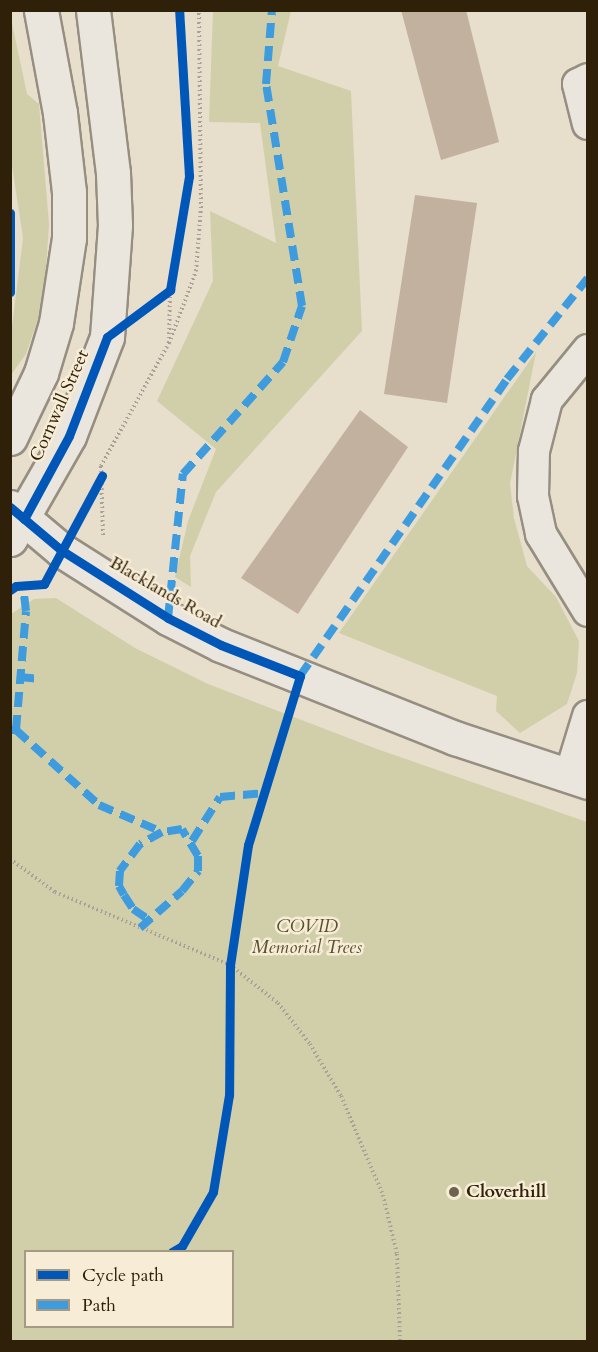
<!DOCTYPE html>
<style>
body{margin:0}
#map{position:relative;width:598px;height:1352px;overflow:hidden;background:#e7decb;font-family:Cardo,serif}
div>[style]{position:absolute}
.green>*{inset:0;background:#d1cfaa}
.building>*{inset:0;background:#c3b1a0}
.path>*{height:4px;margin-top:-2px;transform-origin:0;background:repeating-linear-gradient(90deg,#a7a298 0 1.5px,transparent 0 4.5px)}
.roads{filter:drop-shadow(2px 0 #968e81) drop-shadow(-2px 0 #968e81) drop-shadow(0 2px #968e81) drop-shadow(0 -2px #968e81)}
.street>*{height:30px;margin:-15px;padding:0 15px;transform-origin:15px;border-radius:15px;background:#ebe6dd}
.secondary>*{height:33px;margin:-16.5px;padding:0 16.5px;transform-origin:16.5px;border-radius:16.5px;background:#ebe6dd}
.quiet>*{height:8px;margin-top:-4px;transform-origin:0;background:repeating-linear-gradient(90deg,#3d9bde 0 15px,transparent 0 23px)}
.cycleway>*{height:9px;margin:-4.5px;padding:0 4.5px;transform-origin:4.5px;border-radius:4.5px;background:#0057b8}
.dots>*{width:16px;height:16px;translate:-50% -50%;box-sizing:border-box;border:3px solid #f7ecd5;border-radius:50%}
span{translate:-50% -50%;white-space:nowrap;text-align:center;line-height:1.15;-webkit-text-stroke:5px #f7ecd5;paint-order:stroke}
.street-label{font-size:18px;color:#2f200a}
.park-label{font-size:18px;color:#5a5132;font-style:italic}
.poi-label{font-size:18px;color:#2f200a;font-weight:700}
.left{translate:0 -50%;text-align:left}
.frame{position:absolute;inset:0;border:12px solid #2f200a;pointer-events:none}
.legend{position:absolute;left:24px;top:1250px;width:210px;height:78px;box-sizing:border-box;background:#f7ecd5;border:2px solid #a79a84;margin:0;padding:8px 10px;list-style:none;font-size:18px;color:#2f200a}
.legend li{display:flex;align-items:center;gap:12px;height:30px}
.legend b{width:30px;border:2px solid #a79a84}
</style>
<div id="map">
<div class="green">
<i style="clip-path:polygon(213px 11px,291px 11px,278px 66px,351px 91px,362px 331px,216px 492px,190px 556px,191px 587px,175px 577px,188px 521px,216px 449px,157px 401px,213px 281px,210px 211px,276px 243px,260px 123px,209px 122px)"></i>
<i style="clip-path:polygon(10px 14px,27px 94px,39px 104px,49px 224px,44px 300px,26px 354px,11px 375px,11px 335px,23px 238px,11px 159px)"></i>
<i style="clip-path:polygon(536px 352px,510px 484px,514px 518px,527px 566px,556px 597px,579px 641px,577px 673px,567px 704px,520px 733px,496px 711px,497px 696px,339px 633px)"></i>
<i style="clip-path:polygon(evenodd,56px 598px,135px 648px,208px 684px,377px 749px,587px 822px,587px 1341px,11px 1341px,11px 614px,34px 599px,56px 598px,26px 1252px,232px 1252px,232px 1326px,26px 1326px,26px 1252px)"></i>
</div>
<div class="building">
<i style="clip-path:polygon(401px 10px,466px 10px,499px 142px,441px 160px)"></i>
<i style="clip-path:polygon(415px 195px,477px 203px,447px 403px,384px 394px)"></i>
<i style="clip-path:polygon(360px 410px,408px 447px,298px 614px,241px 578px)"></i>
</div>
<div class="path">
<i style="left:169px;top:343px;width:77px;rotate:-69.4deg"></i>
<i style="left:196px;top:271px;width:63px;rotate:-85.5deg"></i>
<i style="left:201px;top:208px;width:198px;rotate:-90.6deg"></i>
<i style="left:103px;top:535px;width:69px;rotate:-91.7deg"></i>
<i style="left:101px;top:466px;width:141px;rotate:-61.1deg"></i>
<i style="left:169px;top:343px;width:53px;rotate:-88.9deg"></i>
<i style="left:10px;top:859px;width:56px;rotate:36.3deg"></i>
<i style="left:55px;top:892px;width:190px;rotate:22.6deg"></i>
<i style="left:230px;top:965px;width:61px;rotate:38.4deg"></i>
<i style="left:278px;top:1003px;width:52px;rotate:52deg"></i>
<i style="left:310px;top:1044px;width:61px;rotate:59.2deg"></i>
<i style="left:341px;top:1096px;width:108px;rotate:67deg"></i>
<i style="left:383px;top:1195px;width:61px;rotate:76.7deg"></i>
<i style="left:397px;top:1254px;width:88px;rotate:88deg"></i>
</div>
<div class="roads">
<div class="street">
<i style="left:588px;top:79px;width:11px;rotate:153deg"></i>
<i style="left:578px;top:84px;width:41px;rotate:76deg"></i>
<i style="left:588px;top:350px;width:65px;rotate:129.4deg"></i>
<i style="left:547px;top:400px;width:53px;rotate:104.3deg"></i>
<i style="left:534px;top:451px;width:45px;rotate:91.3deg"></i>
<i style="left:533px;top:496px;width:39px;rotate:78deg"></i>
<i style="left:541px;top:534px;width:90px;rotate:58.6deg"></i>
<i style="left:570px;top:775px;width:62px;rotate:-73deg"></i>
</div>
<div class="secondary">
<i style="left:10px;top:438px;width:72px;rotate:-64.5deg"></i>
<i style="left:41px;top:373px;width:52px;rotate:-73.3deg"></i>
<i style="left:56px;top:323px;width:86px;rotate:-81.3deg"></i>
<i style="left:69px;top:238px;width:46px;rotate:-90deg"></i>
<i style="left:69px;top:192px;width:80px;rotate:-96.5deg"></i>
<i style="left:60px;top:113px;width:105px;rotate:-100.5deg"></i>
<i style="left:10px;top:507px;width:67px;rotate:40.1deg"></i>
<i style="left:61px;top:550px;width:127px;rotate:32.4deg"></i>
<i style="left:168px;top:618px;width:59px;rotate:27deg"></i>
<i style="left:221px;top:645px;width:252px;rotate:21.7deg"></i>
<i style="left:455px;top:738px;width:140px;rotate:18.3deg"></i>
<i style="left:10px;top:539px;width:119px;rotate:-60.2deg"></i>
<i style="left:69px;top:436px;width:106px;rotate:-69deg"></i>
<i style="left:107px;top:337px;width:112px;rotate:-85.9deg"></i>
<i style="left:115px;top:225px;width:52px;rotate:-92.2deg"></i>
<i style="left:113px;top:173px;width:164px;rotate:-97deg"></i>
</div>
</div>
<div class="quiet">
<i style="left:168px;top:618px;width:145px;rotate:-84.1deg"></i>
<i style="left:183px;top:474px;width:150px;rotate:-48.2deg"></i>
<i style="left:283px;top:362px;width:59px;rotate:-71.3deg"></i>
<i style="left:302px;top:306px;width:225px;rotate:-99.2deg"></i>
<i style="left:266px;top:84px;width:74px;rotate:-85.4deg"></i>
<i style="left:300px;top:676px;width:362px;rotate:-55.1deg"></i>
<i style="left:507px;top:379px;width:129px;rotate:-51.3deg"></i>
<i style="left:19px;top:677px;width:22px;rotate:5deg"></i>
<i style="left:10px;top:730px;width:6px"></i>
<i style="left:16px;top:730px;width:112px;rotate:42.1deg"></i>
<i style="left:99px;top:805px;width:69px;rotate:23.2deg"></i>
<i style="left:16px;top:730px;width:119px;rotate:-85.2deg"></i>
<i style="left:26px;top:611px;width:26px;rotate:-97deg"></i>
<i style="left:192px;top:841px;width:52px;rotate:-57.5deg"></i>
<i style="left:220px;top:797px;width:44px;rotate:-5.2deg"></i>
<i style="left:140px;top:928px;width:56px;rotate:-41.4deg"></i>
<i style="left:182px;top:891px;width:26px;rotate:-51deg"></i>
<i style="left:198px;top:871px;width:15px;rotate:-90deg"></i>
<i style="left:198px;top:856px;width:31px;rotate:-121deg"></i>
<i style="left:182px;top:829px;width:20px;rotate:171deg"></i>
<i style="left:162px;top:832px;width:25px;rotate:151deg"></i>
<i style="left:140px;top:844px;width:34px;rotate:127deg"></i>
<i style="left:120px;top:871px;width:15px;rotate:94deg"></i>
<i style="left:119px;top:886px;width:10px;rotate:61deg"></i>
<i style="left:124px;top:895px;width:17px;rotate:57deg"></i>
<i style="left:133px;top:909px;width:18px;rotate:34deg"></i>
</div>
<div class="cycleway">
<i style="left:10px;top:213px;width:79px;rotate:90deg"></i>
<i style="left:10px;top:507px;width:67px;rotate:40.1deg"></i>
<i style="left:61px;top:550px;width:127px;rotate:32.4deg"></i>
<i style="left:168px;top:618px;width:59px;rotate:27deg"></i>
<i style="left:221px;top:645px;width:85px;rotate:21.4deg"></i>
<i style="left:300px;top:676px;width:177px;rotate:107.1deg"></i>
<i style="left:248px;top:845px;width:121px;rotate:98.5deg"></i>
<i style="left:230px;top:965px;width:130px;rotate:90.4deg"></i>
<i style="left:229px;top:1095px;width:98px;rotate:99.4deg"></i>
<i style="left:213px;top:1192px;width:62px;rotate:119.9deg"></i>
<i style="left:182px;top:1246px;width:12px;rotate:149deg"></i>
<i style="left:24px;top:519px;width:94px;rotate:-61.5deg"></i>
<i style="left:69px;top:436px;width:106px;rotate:-69deg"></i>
<i style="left:107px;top:337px;width:79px;rotate:-36.7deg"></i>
<i style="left:170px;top:290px;width:116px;rotate:-80.5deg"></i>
<i style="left:189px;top:176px;width:166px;rotate:-93.4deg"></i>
<i style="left:10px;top:590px;width:7px;rotate:-34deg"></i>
<i style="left:16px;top:586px;width:28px;rotate:-4deg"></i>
<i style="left:44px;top:584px;width:123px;rotate:-61.8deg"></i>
</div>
<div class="dots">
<i style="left:454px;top:1192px;background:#6f624e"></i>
</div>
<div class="street-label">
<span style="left:60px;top:406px;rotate:-66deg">Cornwall Street</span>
<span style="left:165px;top:593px;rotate:30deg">Blacklands Road</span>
</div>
<div class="park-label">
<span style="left:307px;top:938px">COVID<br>Memorial Trees</span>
</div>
<div class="poi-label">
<span class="left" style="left:466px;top:1192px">Cloverhill</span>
</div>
<div class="frame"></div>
<ul class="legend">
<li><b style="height:8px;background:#0057b8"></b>Cycle path</li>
<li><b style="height:8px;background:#3d9bde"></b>Path</li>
</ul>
</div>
